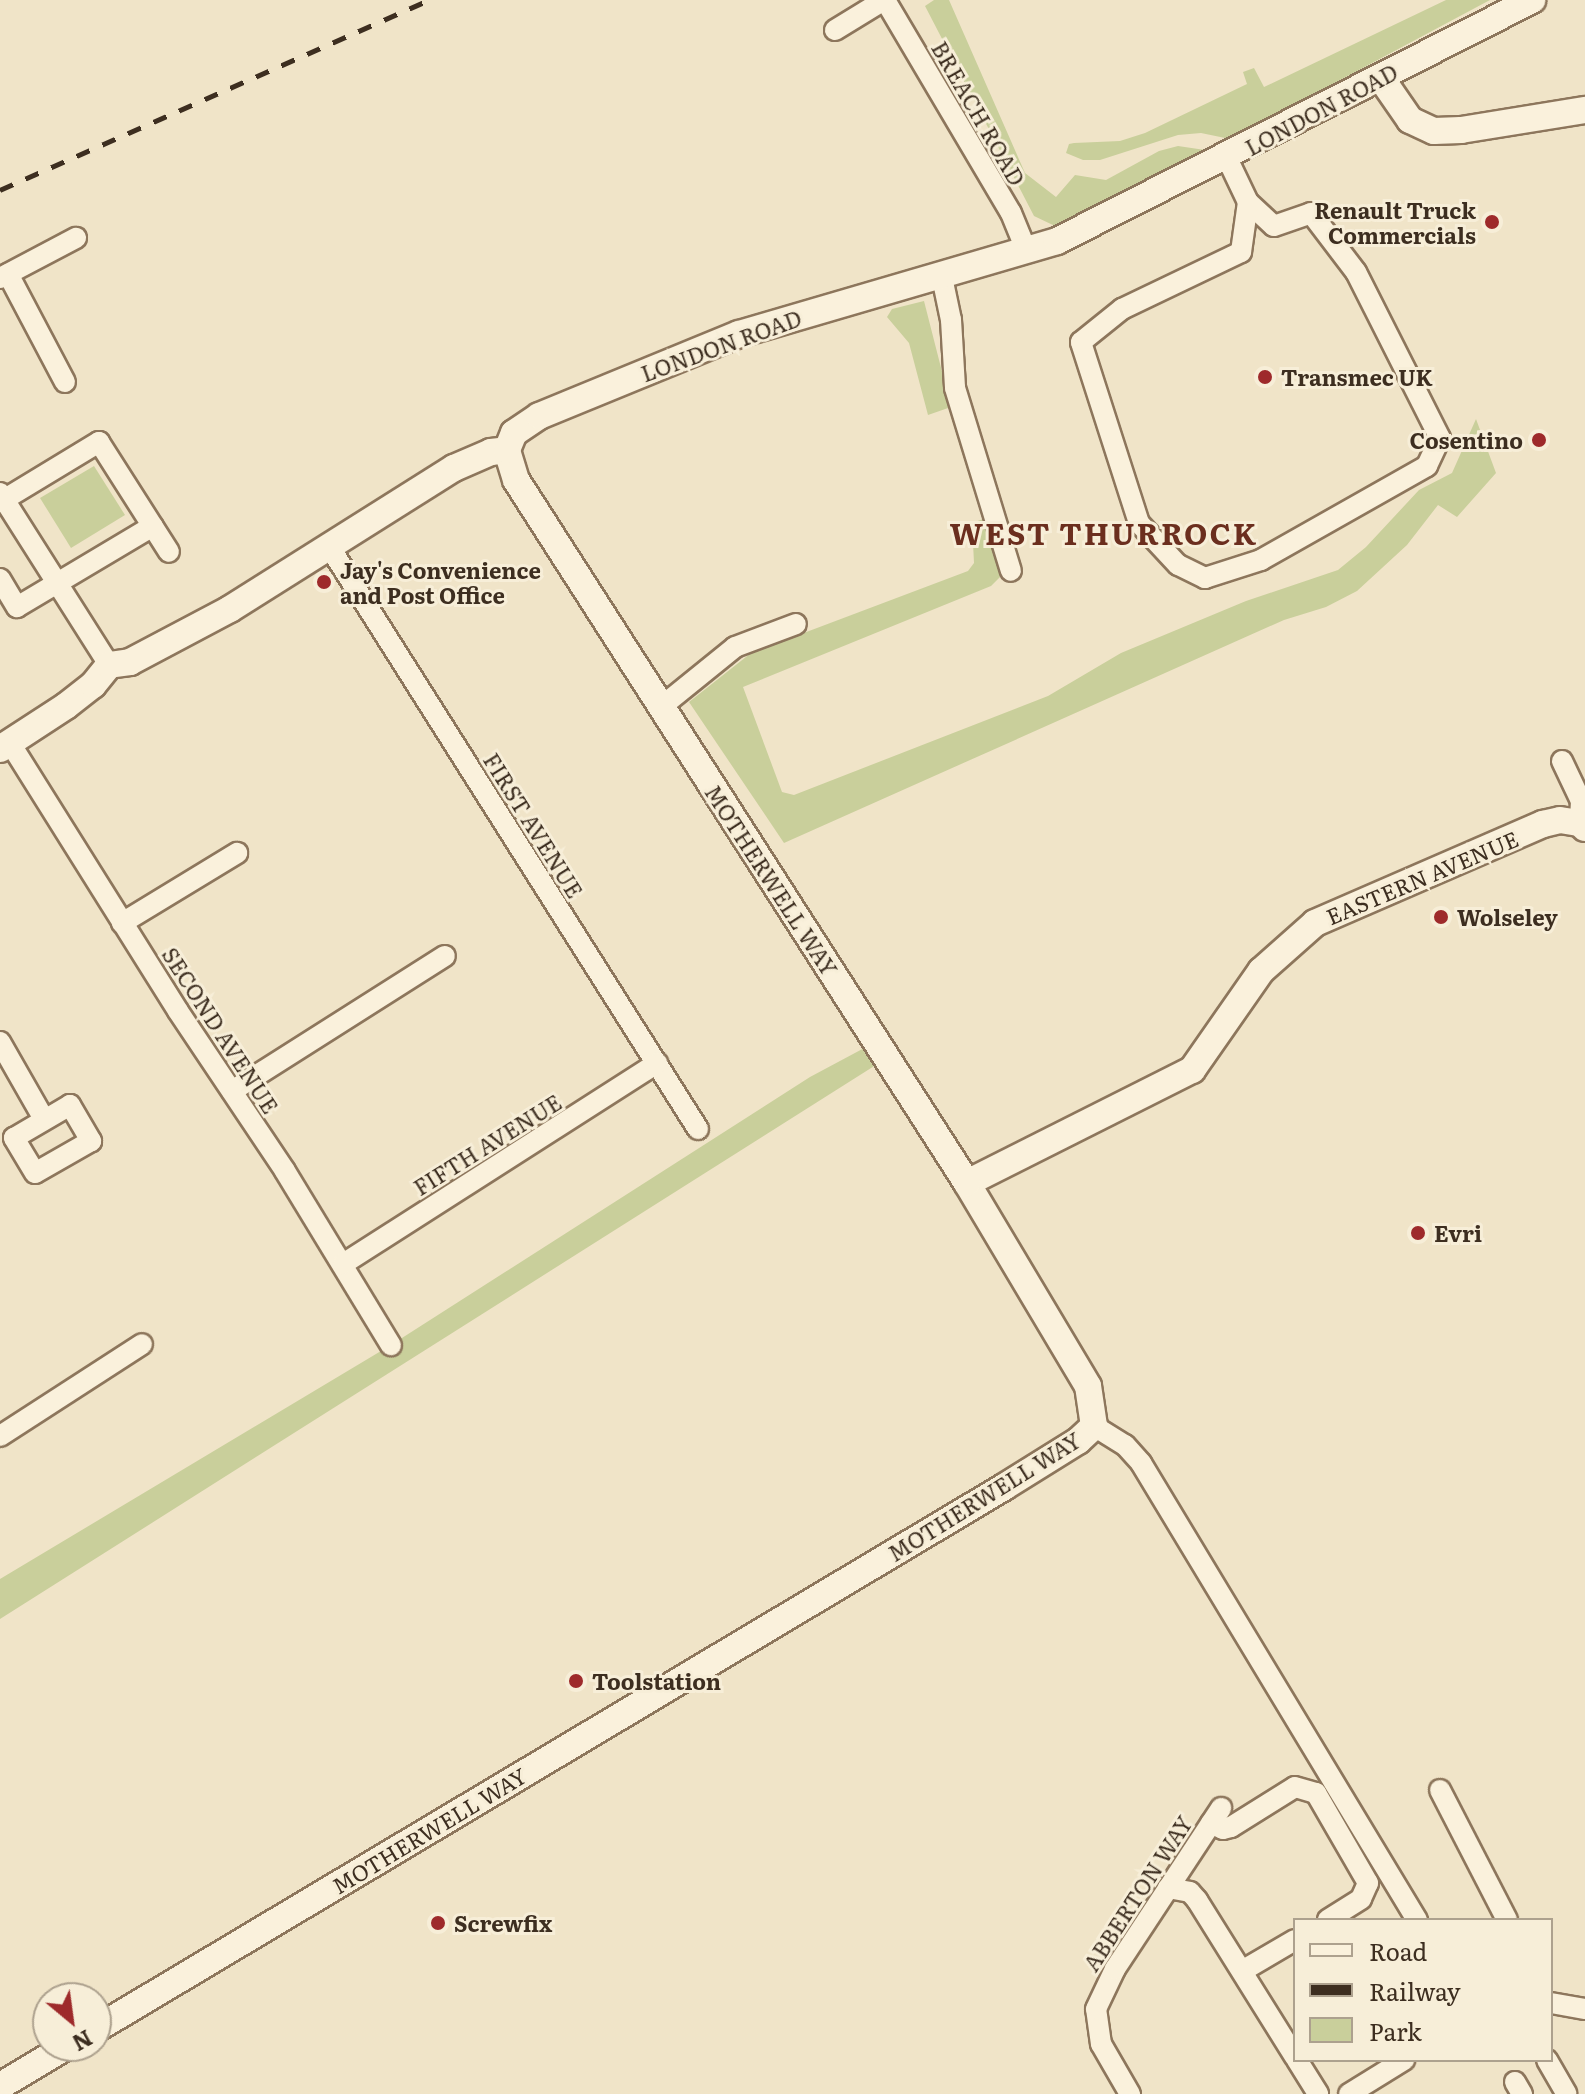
<!DOCTYPE html>
<style>
body{margin:0}
#map{position:relative;width:1585px;height:2094px;overflow:hidden;background:#f0e4c8;font-family:Literata,serif}
div>[style]{position:absolute}
.green>*{inset:0;background:#c9cf9b}
.roads{filter:drop-shadow(2px 0 #8d765c) drop-shadow(-2px 0 #8d765c) drop-shadow(0 2px #8d765c) drop-shadow(0 -2px #8d765c)}
.minor>*{height:20px;margin:-10px;padding:0 10px;transform-origin:10px;border-radius:10px;background:#faf1dc}
.tertiary>*{height:26px;margin:-13px;padding:0 13px;transform-origin:13px;border-radius:13px;background:#faf1dc}
.rail>*{height:5px;margin-top:-2.5px;transform-origin:0;background:repeating-linear-gradient(90deg,#3d2e20 0 14px,transparent 0 28px)}
.dots>*{width:22px;height:22px;translate:-50% -50%;box-sizing:border-box;border:4px solid #f7eed8;border-radius:50%}
span{translate:-50% -50%;white-space:nowrap;text-align:center;line-height:1.15;-webkit-text-stroke:6px #f7eed8;paint-order:stroke}
.street-label{font-size:22px;color:#3d2e20}
.poi-label{font-size:22px;color:#3d2e20;font-weight:700}
.right{translate:-100% -50%;text-align:right}
.left{translate:0 -50%;text-align:left}
.district-label{font-size:30px;color:#6b2e1e;font-weight:700;letter-spacing:2px}
.legend{position:absolute;left:1293px;top:1918px;width:260px;height:144px;box-sizing:border-box;background:#f7eed8;border:2px solid #ada18e;margin:0;padding:10px 14px;list-style:none;font-size:24px;color:#3d2e20}
.legend li{display:flex;align-items:center;gap:16px;height:40px}
.legend b{width:40px;border:2px solid #ada18e}
.north{position:absolute;left:32px;top:1982px;width:80px;height:80px;box-sizing:border-box;background:#f7eed8;border:2px solid #ada18e;border-radius:50%;rotate:151deg;font-size:22px;font-weight:700;line-height:32px;text-align:center;color:#3d2e20}
.north::after{content:'';display:block;margin:auto;width:28px;height:36px;background:#9e2a2b;clip-path:polygon(50% 0,100% 100%,50% 72%,0 100%)}
</style>
<div id="map">
<div class="green">
<i style="clip-path:polygon(934px 0,949px 0,1025px 173px,1056px 197px,1075px 175px,1106px 180px,1159px 151px,1178px 146px,1205px 150px,1118px 198px,1055px 226px,1034px 216px,925px 6px)"></i>
<i style="clip-path:polygon(1446px 0,1490px 0,1230px 139px,1201px 133px,1178px 135px,1100px 160px,1083px 160px,1066px 153px,1069px 144px,1074px 143px,1120px 141px,1145px 133px,1247px 84px,1243px 72px,1254px 68px,1264px 87px)"></i>
<i style="clip-path:polygon(924px 301px,951px 407px,928px 415px,909px 343px,887px 317px,892px 309px)"></i>
<i style="clip-path:polygon(1476px 419px,1496px 473px,1457px 517px,1438px 505px,1407px 545px,1357px 591px,1326px 607px,1284px 620px,784px 843px,689px 702px,751px 653px,968px 571px,974px 563px,972px 523px,989px 517px,1004px 573px,991px 586px,743px 687px,782px 792px,794px 795px,1048px 696px,1121px 653px,1246px 601px,1338px 570px,1366px 547px,1419px 490px,1452px 473px)"></i>
<i style="clip-path:polygon(94px 466px,125px 515px,71px 548px,40px 498px)"></i>
<i style="clip-path:polygon(868px 1046px,879px 1063px,0 1619px,0 1579px,391px 1345px,810px 1077px)"></i>
</div>
<div class="roads">
<div class="minor">
<i style="left:885px;top:0;width:247px;rotate:59.4deg"></i>
<i style="left:1011px;top:213px;width:42px;rotate:67.7deg"></i>
<i style="left:835px;top:30px;width:57px;rotate:-31.5deg"></i>
<i style="left:1227px;top:158px;width:49px;rotate:64.5deg"></i>
<i style="left:1248px;top:202px;width:35px;rotate:43deg"></i>
<i style="left:1274px;top:226px;width:39px;rotate:-19deg"></i>
<i style="left:1311px;top:213px;width:74px;rotate:52.7deg"></i>
<i style="left:1356px;top:272px;width:186px;rotate:63.2deg"></i>
<i style="left:1440px;top:438px;width:31px;rotate:115deg"></i>
<i style="left:1427px;top:466px;width:191px;rotate:150.5deg"></i>
<i style="left:1261px;top:560px;width:59px;rotate:162.2deg"></i>
<i style="left:1205px;top:578px;width:30px;rotate:-154deg"></i>
<i style="left:1178px;top:565px;width:57px;rotate:-132.9deg"></i>
<i style="left:1139px;top:523px;width:190px;rotate:-107.8deg"></i>
<i style="left:1081px;top:342px;width:53px;rotate:-38.8deg"></i>
<i style="left:1122px;top:309px;width:132px;rotate:-25.6deg"></i>
<i style="left:1241px;top:252px;width:50px;rotate:-82deg"></i>
<i style="left:8px;top:274px;width:122px;rotate:62.2deg"></i>
<i style="left:942px;top:277px;width:44px;rotate:78.2deg"></i>
<i style="left:951px;top:320px;width:68px;rotate:86.6deg"></i>
<i style="left:955px;top:388px;width:191px;rotate:73deg"></i>
<i style="left:0;top:278px;width:86px;rotate:-27.8deg"></i>
<i style="left:0;top:493px;width:204px;rotate:57.6deg"></i>
<i style="left:0;top:502px;width:116px;rotate:-31.2deg"></i>
<i style="left:99px;top:442px;width:130px;rotate:57.5deg"></i>
<i style="left:329px;top:546px;width:690px;rotate:57.67deg"></i>
<i style="left:0;top:579px;width:33px;rotate:59deg"></i>
<i style="left:17px;top:607px;width:158px;rotate:-30.8deg"></i>
<i style="left:661px;top:707px;width:95px;rotate:-39deg"></i>
<i style="left:735px;top:647px;width:65px;rotate:-20.7deg"></i>
<i style="left:10px;top:743px;width:316px;rotate:57.9deg"></i>
<i style="left:178px;top:1011px;width:192px;rotate:56.2deg"></i>
<i style="left:285px;top:1171px;width:204px;rotate:58.7deg"></i>
<i style="left:1562px;top:761px;width:44px;rotate:64.6deg"></i>
<i style="left:1581px;top:801px;width:22px;rotate:93deg"></i>
<i style="left:122px;top:923px;width:135px;rotate:-31.3deg"></i>
<i style="left:0;top:1042px;width:89px;rotate:60.3deg"></i>
<i style="left:232px;top:1091px;width:252px;rotate:-32.4deg"></i>
<i style="left:70px;top:1105px;width:42px;rotate:59.7deg"></i>
<i style="left:91px;top:1141px;width:64px;rotate:150.3deg"></i>
<i style="left:35px;top:1173px;width:41px;rotate:-121deg"></i>
<i style="left:14px;top:1138px;width:65px;rotate:-30.5deg"></i>
<i style="left:343px;top:1264px;width:373px;rotate:-32.6deg"></i>
<i style="left:1094px;top:1426px;width:36px;rotate:32deg"></i>
<i style="left:1125px;top:1445px;width:24px;rotate:48deg"></i>
<i style="left:1141px;top:1463px;width:534px;rotate:58.87deg"></i>
<i style="left:0;top:1436px;width:169px;rotate:-32.9deg"></i>
<i style="left:1440px;top:1790px;width:146px;rotate:62.7deg"></i>
<i style="left:1211px;top:1823px;width:13px;rotate:27deg"></i>
<i style="left:1223px;top:1829px;width:8px;rotate:-14deg"></i>
<i style="left:1231px;top:1827px;width:75px;rotate:-32deg"></i>
<i style="left:1295px;top:1787px;width:22px;rotate:16deg"></i>
<i style="left:1316px;top:1793px;width:104px;rotate:60deg"></i>
<i style="left:1368px;top:1883px;width:17px;rotate:114deg"></i>
<i style="left:1361px;top:1899px;width:39px;rotate:148deg"></i>
<i style="left:1168px;top:1888px;width:22px;rotate:10deg"></i>
<i style="left:1190px;top:1892px;width:11px;rotate:49deg"></i>
<i style="left:1197px;top:1900px;width:185px;rotate:58deg"></i>
<i style="left:1242px;top:1971px;width:61px;rotate:-30.3deg"></i>
<i style="left:1551px;top:2003px;width:35px;rotate:10deg"></i>
<i style="left:1297px;top:2060px;width:40px;rotate:58deg"></i>
<i style="left:1547px;top:2060px;width:39px;rotate:60deg"></i>
<i style="left:1515px;top:2082px;width:14px;rotate:60deg"></i>
<i style="left:1130px;top:2094px;width:58px;rotate:-120.1deg"></i>
<i style="left:1101px;top:2044px;width:35px;rotate:-98deg"></i>
<i style="left:1096px;top:2009px;width:44px;rotate:-64.6deg"></i>
<i style="left:1115px;top:1969px;width:193px;rotate:-56.6deg"></i>
<i style="left:1349px;top:2094px;width:65px;rotate:-31.7deg"></i>
</div>
<div class="tertiary">
<i style="left:1381px;top:78px;width:51px;rotate:55.4deg"></i>
<i style="left:1410px;top:120px;width:26px;rotate:25deg"></i>
<i style="left:1434px;top:131px;width:27px;rotate:-2deg"></i>
<i style="left:1461px;top:130px;width:126px;rotate:-9.2deg"></i>
<i style="left:0;top:749px;width:79px;rotate:-33.1deg"></i>
<i style="left:66px;top:706px;width:34px;rotate:-38deg"></i>
<i style="left:93px;top:685px;width:26px;rotate:-51deg"></i>
<i style="left:109px;top:665px;width:21px;rotate:-8deg"></i>
<i style="left:130px;top:662px;width:113px;rotate:-27.9deg"></i>
<i style="left:230px;top:609px;width:265px;rotate:-32.2deg"></i>
<i style="left:454px;top:468px;width:40px;rotate:-23.4deg"></i>
<i style="left:491px;top:452px;width:16px;rotate:-7deg"></i>
<i style="left:967px;top:1183px;width:252px;rotate:-26.7deg"></i>
<i style="left:1192px;top:1070px;width:121px;rotate:-55.1deg"></i>
<i style="left:1261px;top:971px;width:72px;rotate:-41.6deg"></i>
<i style="left:1315px;top:923px;width:249px;rotate:-23.5deg"></i>
<i style="left:1543px;top:824px;width:17px;rotate:-13deg"></i>
<i style="left:1560px;top:820px;width:20px;rotate:9deg"></i>
<i style="left:1580px;top:823px;width:7px;rotate:45deg"></i>
<i style="left:96px;top:2029px;width:1057px;rotate:-30.83deg"></i>
<i style="left:1004px;top:1487px;width:87px;rotate:-31.9deg"></i>
<i style="left:1078px;top:1441px;width:22px;rotate:-43deg"></i>
<i style="left:1094px;top:1426px;width:40px;rotate:-98.5deg"></i>
<i style="left:1088px;top:1386px;width:236px;rotate:-120.8deg"></i>
<i style="left:967px;top:1183px;width:835px;rotate:-122.68deg"></i>
<i style="left:516px;top:480px;width:31px;rotate:-107deg"></i>
<i style="left:507px;top:450px;width:18px;rotate:-68deg"></i>
<i style="left:514px;top:433px;width:30px;rotate:-34deg"></i>
<i style="left:539px;top:416px;width:216px;rotate:-22.3deg"></i>
<i style="left:739px;top:334px;width:331px;rotate:-16.3deg"></i>
<i style="left:1057px;top:241px;width:533px;rotate:-26.9deg"></i>
<i style="left:0;top:2086px;width:78px;rotate:-30.8deg"></i>
</div>
</div>
<div class="rail">
<i style="left:0;top:190px;width:468px;rotate:-23.9deg"></i>
</div>
<div class="dots">
<i style="left:1492px;top:222px;background:#9e2a2b"></i>
<i style="left:1265px;top:377px;background:#9e2a2b"></i>
<i style="left:1539px;top:440px;background:#9e2a2b"></i>
<i style="left:324px;top:582px;background:#9e2a2b"></i>
<i style="left:1441px;top:917px;background:#9e2a2b"></i>
<i style="left:1418px;top:1233px;background:#9e2a2b"></i>
<i style="left:576px;top:1681px;background:#9e2a2b"></i>
<i style="left:438px;top:1923px;background:#9e2a2b"></i>
</div>
<div class="street-label">
<span style="left:1321px;top:109px;rotate:-28deg">LONDON ROAD</span>
<span style="left:979px;top:113px;rotate:60deg">BREACH ROAD</span>
<span style="left:721px;top:345px;rotate:-20deg">LONDON ROAD</span>
<span style="left:534px;top:825px;rotate:58deg">FIRST AVENUE</span>
<span style="left:1422px;top:877px;rotate:-23deg">EASTERN AVENUE</span>
<span style="left:772px;top:880px;rotate:57deg">MOTHERWELL WAY</span>
<span style="left:221px;top:1030px;rotate:57deg">SECOND AVENUE</span>
<span style="left:487px;top:1144px;rotate:-32deg">FIFTH AVENUE</span>
<span style="left:984px;top:1496px;rotate:-32deg">MOTHERWELL WAY</span>
<span style="left:429px;top:1830px;rotate:-31deg">MOTHERWELL WAY</span>
<span style="left:1137px;top:1893px;rotate:-57deg">ABBERTON WAY</span>
</div>
<div class="poi-label">
<span class="right" style="left:1476px;top:222px">Renault Truck<br>Commercials</span>
<span class="left" style="left:1281px;top:377px">Transmec UK</span>
<span class="right" style="left:1523px;top:440px">Cosentino</span>
<span class="left" style="left:340px;top:582px">Jay's Convenience<br>and Post Office</span>
<span class="left" style="left:1457px;top:917px">Wolseley</span>
<span class="left" style="left:1434px;top:1233px">Evri</span>
<span class="left" style="left:592px;top:1681px">Toolstation</span>
<span class="left" style="left:454px;top:1923px">Screwfix</span>
</div>
<div class="district-label">
<span style="left:1104px;top:532px">WEST THURROCK</span>
</div>
<ul class="legend">
<li><b style="height:10px;background:#faf1dc"></b>Road</li>
<li><b style="height:10px;background:#3d2e20"></b>Railway</li>
<li><b style="height:22px;background:#c9cf9b"></b>Park</li>
</ul>
<div class="north">N</div>
</div>
